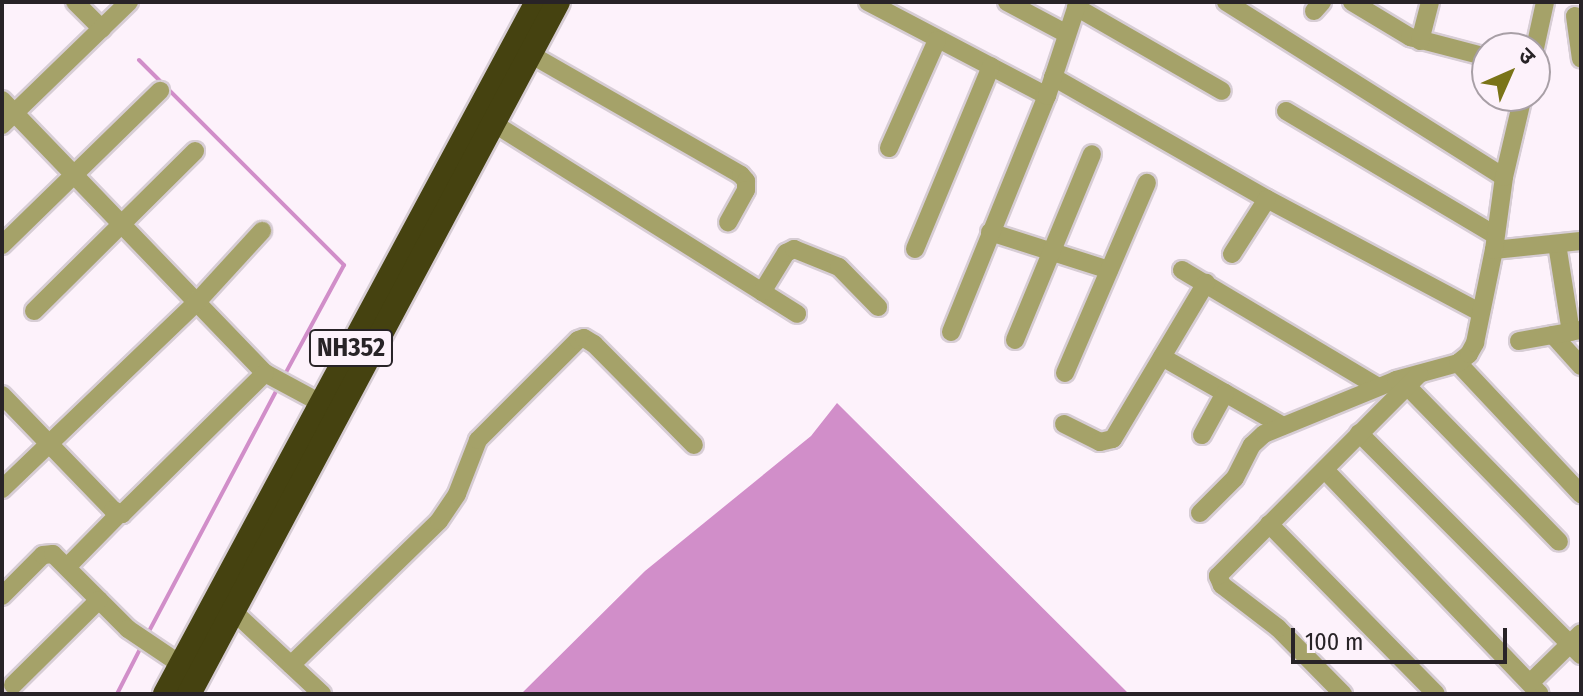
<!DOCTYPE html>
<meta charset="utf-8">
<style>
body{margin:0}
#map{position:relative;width:1583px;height:696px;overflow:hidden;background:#fdf2fb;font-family:"Fira Sans Condensed","Noto Sans Devanagari",sans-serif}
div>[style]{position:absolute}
.water>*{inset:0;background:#d18ec9}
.stream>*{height:4px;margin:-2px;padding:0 2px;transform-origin:2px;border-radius:2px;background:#d18ec9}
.roads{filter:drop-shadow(2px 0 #d7cdd5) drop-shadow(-2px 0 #d7cdd5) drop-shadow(0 2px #d7cdd5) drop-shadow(0 -2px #d7cdd5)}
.minor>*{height:18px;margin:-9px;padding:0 9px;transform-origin:9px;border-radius:9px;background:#a5a269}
.highway>*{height:24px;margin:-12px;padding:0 12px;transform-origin:12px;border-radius:12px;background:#454210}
span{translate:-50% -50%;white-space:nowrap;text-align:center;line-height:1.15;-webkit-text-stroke:8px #fdf2fb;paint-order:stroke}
.shield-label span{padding:2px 6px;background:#fdf2fb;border:2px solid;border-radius:6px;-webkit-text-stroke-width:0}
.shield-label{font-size:26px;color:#282327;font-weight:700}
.frame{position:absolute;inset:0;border:4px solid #282327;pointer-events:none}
.north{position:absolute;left:1471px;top:32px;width:80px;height:80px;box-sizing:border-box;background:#fdf2fb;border:2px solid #a89fa6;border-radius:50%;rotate:45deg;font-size:22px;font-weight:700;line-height:32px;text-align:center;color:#282327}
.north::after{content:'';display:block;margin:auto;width:28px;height:36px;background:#7a7418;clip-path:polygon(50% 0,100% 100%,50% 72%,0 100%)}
.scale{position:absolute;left:1291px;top:628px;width:216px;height:36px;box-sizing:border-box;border:4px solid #282327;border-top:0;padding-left:10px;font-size:24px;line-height:28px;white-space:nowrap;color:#282327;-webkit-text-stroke:6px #fdf2fb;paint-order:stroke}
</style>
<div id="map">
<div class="water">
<i style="clip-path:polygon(837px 403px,1129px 694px,521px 694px,645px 571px,811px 436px)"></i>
</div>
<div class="stream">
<i style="left:139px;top:60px;width:290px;rotate:45deg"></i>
<i style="left:344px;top:265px;width:124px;rotate:118.4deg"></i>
<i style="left:147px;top:635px;width:280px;rotate:-62.1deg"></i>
<i style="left:117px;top:694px;width:51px;rotate:-62.9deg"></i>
</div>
<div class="roads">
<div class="minor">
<i style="left:75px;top:2px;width:38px;rotate:45deg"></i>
<i style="left:868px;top:2px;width:202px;rotate:27.7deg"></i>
<i style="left:1007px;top:2px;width:68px;rotate:28.1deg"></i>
<i style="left:1226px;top:2px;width:328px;rotate:32.2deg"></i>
<i style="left:1352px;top:2px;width:68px;rotate:31.1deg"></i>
<i style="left:1410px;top:37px;width:80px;rotate:14.6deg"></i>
<i style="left:1076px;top:7px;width:168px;rotate:29.9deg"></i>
<i style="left:1314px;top:11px;width:12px;rotate:-48deg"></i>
<i style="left:1575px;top:16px;width:43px;rotate:82.1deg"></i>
<i style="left:1420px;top:41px;width:40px;rotate:-75.6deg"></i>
<i style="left:1535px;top:48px;width:47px;rotate:-77.7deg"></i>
<i style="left:530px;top:54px;width:243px;rotate:29.8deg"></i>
<i style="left:741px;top:175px;width:8px;rotate:50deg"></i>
<i style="left:746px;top:181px;width:9px;rotate:90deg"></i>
<i style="left:746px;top:190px;width:37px;rotate:119deg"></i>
<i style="left:1053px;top:77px;width:246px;rotate:29.7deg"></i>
<i style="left:1267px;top:199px;width:242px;rotate:28deg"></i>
<i style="left:2px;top:100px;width:379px;rotate:46.1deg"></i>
<i style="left:265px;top:373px;width:74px;rotate:28.3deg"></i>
<i style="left:1286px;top:111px;width:243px;rotate:30.7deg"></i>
<i style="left:493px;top:123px;width:359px;rotate:32.1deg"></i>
<i style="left:2px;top:125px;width:177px;rotate:-44.1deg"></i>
<i style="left:889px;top:148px;width:118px;rotate:-66deg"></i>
<i style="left:990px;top:232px;width:125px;rotate:17.7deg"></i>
<i style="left:1557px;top:244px;width:89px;rotate:81deg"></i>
<i style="left:2px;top:245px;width:221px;rotate:-44.3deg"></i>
<i style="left:915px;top:249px;width:198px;rotate:-67.4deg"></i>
<i style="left:1494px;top:250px;width:87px;rotate:-5.9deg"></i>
<i style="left:1232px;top:254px;width:65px;rotate:-57.5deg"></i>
<i style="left:1182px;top:270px;width:228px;rotate:30.8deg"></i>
<i style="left:762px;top:292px;width:46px;rotate:-58.4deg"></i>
<i style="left:786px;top:253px;width:9px;rotate:-27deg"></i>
<i style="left:794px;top:249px;width:48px;rotate:21.8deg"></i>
<i style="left:839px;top:267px;width:56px;rotate:45.7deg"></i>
<i style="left:34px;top:311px;width:227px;rotate:-44.8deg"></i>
<i style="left:951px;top:332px;width:255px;rotate:-67.9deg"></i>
<i style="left:1047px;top:96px;width:99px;rotate:-71.7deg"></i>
<i style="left:1553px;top:335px;width:42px;rotate:47.9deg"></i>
<i style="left:1015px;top:340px;width:201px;rotate:-67.5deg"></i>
<i style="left:1519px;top:341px;width:63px;rotate:-10.1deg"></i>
<i style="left:1162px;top:357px;width:139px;rotate:29.7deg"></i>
<i style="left:1458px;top:363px;width:180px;rotate:46.8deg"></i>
<i style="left:1065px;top:373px;width:207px;rotate:-66.7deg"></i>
<i style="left:1408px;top:387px;width:216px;rotate:45.7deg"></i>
<i style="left:2px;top:395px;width:160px;rotate:46deg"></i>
<i style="left:113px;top:510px;width:10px;rotate:24deg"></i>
<i style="left:122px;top:514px;width:201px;rotate:-44.6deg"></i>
<i style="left:1064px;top:424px;width:40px;rotate:26.6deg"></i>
<i style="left:1100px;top:442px;width:13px;rotate:-13deg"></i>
<i style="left:1113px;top:439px;width:182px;rotate:-59.2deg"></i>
<i style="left:1359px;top:433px;width:314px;rotate:45deg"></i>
<i style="left:1202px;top:435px;width:48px;rotate:-61.3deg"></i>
<i style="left:1325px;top:470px;width:310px;rotate:46.2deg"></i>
<i style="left:2px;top:489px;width:269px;rotate:-43.8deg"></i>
<i style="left:196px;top:303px;width:98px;rotate:-47.5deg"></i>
<i style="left:1200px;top:513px;width:49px;rotate:-45deg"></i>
<i style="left:1235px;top:478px;width:37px;rotate:-63deg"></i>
<i style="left:1252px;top:445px;width:16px;rotate:-43deg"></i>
<i style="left:1264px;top:434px;width:143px;rotate:-22.2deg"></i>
<i style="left:1396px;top:380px;width:64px;rotate:-15.3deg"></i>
<i style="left:1458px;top:363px;width:14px;rotate:-39deg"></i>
<i style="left:1469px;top:354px;width:13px;rotate:-61deg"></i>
<i style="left:1475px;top:343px;width:95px;rotate:-78.5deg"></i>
<i style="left:1494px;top:250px;width:74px;rotate:-82.2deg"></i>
<i style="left:1504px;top:177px;width:83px;rotate:-76.8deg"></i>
<i style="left:1269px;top:524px;width:238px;rotate:45.5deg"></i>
<i style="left:67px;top:567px;width:74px;rotate:-45.5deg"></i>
<i style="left:2px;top:596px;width:58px;rotate:-45deg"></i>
<i style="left:43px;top:555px;width:10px;rotate:-6deg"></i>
<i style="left:53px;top:554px;width:106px;rotate:45deg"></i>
<i style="left:128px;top:629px;width:73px;rotate:33.9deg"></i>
<i style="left:233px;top:611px;width:122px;rotate:43deg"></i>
<i style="left:291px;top:665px;width:206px;rotate:-44.2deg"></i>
<i style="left:439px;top:521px;width:32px;rotate:-56deg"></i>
<i style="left:457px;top:494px;width:58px;rotate:-68.7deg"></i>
<i style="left:478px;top:440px;width:141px;rotate:-45deg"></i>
<i style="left:578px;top:340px;width:6px;rotate:-18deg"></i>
<i style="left:584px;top:338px;width:12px;rotate:31deg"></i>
<i style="left:594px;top:344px;width:142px;rotate:45.3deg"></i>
<i style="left:1530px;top:683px;width:71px;rotate:-44.4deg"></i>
<i style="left:13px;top:685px;width:121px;rotate:-44.7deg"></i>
<i style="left:1343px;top:694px;width:93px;rotate:-134.6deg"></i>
<i style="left:1278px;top:628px;width:71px;rotate:-142.5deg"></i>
<i style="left:1222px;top:585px;width:10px;rotate:-114deg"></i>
<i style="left:1218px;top:576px;width:285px;rotate:-45.1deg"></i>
</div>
<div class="highway">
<i style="left:165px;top:694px;width:786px;rotate:-61.74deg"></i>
<i style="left:189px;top:694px;width:784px;rotate:-61.93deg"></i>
</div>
</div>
<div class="shield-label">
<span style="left:351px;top:348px">NH352</span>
</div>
<div class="frame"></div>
<div class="north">उ</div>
<div class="scale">100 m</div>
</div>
